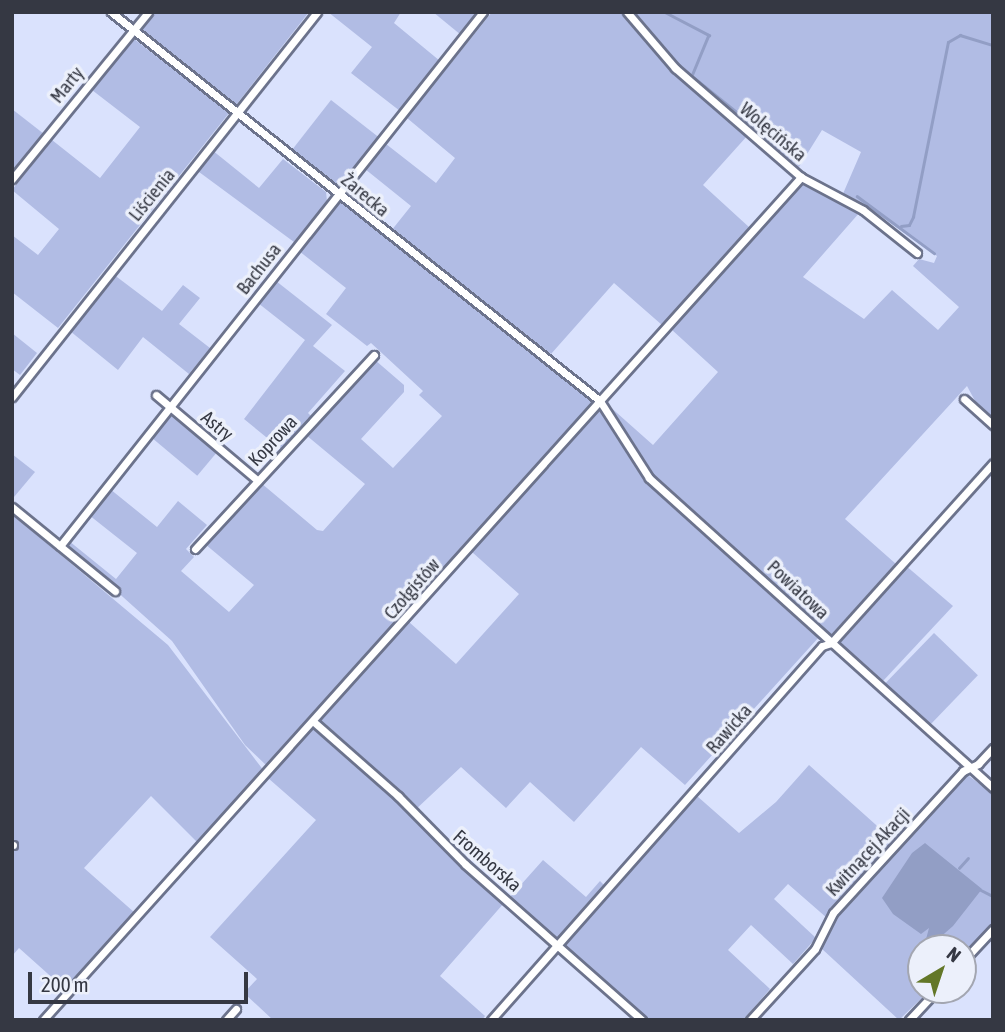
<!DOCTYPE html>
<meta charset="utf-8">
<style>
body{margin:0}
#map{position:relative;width:1005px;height:1032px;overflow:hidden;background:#dae2fd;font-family:"Asap Condensed",sans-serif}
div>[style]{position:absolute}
.green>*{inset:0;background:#b1bce4;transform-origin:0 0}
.water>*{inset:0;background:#929ec5}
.stream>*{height:2.5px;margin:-1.25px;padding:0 1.25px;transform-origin:1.25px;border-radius:1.25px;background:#929ec5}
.roads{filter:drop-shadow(2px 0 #6c738c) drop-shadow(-2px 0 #6c738c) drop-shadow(0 2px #6c738c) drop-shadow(0 -2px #6c738c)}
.street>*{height:7px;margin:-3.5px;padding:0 3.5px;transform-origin:3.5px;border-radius:3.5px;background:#fff}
span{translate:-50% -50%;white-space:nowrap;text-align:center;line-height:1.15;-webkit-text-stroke:7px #ecf0fb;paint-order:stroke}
.street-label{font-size:19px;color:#353843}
.frame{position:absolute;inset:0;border:14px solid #353843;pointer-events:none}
.north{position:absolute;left:907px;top:934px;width:70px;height:70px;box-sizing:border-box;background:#ecf0fb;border:2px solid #a3a6b1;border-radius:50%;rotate:39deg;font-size:19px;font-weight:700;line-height:28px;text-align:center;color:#353843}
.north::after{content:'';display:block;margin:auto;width:24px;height:32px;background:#637728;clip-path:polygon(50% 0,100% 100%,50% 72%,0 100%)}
.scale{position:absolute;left:28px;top:972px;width:220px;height:32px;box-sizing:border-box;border:4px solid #353843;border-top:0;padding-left:9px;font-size:21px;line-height:24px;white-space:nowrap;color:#353843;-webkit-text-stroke:5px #ecf0fb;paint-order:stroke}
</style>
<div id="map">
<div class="green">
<i style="clip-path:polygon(154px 12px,309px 12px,236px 105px,139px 30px)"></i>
<i style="clip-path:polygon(328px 12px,401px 12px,394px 23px,440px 61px,400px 111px,351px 73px,372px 47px)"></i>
<i style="clip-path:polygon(433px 12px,480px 12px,461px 35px)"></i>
<i style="clip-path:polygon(492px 12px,623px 12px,689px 87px,748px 135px,703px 185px,750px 228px,662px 325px,614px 283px,551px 354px,391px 231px,411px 206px,365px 169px,386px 144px,436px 183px,455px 158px,407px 118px)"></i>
<i style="clip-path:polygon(630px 12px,993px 12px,993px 422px,980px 410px,967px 386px,845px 519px,896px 564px,829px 637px,650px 476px,608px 405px,653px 445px,718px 372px,671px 329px,803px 182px,860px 212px,803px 277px,864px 319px,892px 290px,938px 330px,959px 307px,913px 266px,919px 259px,934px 263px,937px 256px,869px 208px,842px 196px,861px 152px,822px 130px,799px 167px,689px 78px)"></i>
<i style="clip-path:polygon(133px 38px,229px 113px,58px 328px,12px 292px,12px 235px,38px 255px,59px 229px,12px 190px,52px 140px,100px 178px,140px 127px,92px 90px)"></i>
<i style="left:331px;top:100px;width:61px;height:65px;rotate:38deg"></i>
<i style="clip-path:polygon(12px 109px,44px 134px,12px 173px)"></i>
<i style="clip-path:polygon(212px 150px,259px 188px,283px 159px,326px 192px,327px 201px,294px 242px,195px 169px)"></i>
<i style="clip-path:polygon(339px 201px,594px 401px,267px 766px,245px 745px,172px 641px,65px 545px,69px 541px,116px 579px,137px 553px,89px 515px,110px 489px,157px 527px,178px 501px,207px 525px,186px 549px,194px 557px,181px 571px,229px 612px,254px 585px,205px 544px,261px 483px,317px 530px,323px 531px,365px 484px,306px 435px,375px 360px,404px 385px,404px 392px,361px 439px,393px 468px,442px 416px,419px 395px,423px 391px,371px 343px,367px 346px,326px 314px,346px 288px,299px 251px)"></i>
<i style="clip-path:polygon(113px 274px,162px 311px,183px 285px,200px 298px,179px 324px,210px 348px,189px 374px,143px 337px,118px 370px,70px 331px)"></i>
<i style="clip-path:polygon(276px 281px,332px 325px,313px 346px,345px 371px,308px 413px,313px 418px,282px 450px,244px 419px,305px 340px,258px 303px)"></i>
<i style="clip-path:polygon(12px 333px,37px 353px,20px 375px,12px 369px)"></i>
<i style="clip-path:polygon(601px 409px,656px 489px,819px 637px,685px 785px,641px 747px,574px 822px,530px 782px,506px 808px,461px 767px,414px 811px,319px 723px,409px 622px,456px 664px,519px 594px,472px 552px)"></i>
<i style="left:169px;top:413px;width:62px;height:30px;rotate:40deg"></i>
<i style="clip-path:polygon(12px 454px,35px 472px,14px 497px,12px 496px)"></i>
<i style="clip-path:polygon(12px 514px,168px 645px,264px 771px,198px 843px,151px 796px,84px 868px,135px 913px,66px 990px,19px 948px,12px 956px,12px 849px,18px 843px,12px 838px)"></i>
<i style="clip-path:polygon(905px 565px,953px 606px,883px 681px,841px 644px,840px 636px)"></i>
<i style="left:934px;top:633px;width:61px;height:70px;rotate:44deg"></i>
<i style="clip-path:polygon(316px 725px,504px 903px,440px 976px,485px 1016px,482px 1020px,273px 1020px,244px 993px,257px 979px,210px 937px,316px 820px,268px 778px)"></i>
<i style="clip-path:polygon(809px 765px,894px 841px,827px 918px,788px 884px,774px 899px,816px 938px,793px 964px,751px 925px,728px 950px,770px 989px,743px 1020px,647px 1020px,565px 946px,697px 796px,739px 833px,776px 802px)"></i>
<i style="clip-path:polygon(965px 773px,993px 794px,993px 922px,963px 955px,963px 948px,921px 948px,921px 990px,930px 990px,899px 1020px,821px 948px,849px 899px)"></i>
<i style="clip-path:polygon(543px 860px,586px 897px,600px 881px,605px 886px,557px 938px,510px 897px)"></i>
</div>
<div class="water">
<i style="clip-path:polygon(925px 843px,982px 889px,953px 926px,929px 947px,925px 943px,929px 928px,921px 934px,893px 914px,882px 898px,912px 853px)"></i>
</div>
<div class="stream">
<i style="left:665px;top:12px;width:50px;rotate:27.6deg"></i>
<i style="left:709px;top:35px;width:44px;rotate:112.5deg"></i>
<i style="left:692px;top:76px;width:113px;rotate:38.9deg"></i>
<i style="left:857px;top:196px;width:96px;rotate:36.5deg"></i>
<i style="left:901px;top:226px;width:8px;rotate:-7deg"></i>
<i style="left:909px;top:225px;width:9px;rotate:-63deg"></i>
<i style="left:913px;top:217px;width:178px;rotate:-78.7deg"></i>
<i style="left:948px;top:42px;width:14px;rotate:-30deg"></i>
<i style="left:960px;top:35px;width:34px;rotate:17deg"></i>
<i style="left:959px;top:868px;width:13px;rotate:-48deg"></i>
<i style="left:981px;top:890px;width:13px;rotate:27deg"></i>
</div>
<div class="roads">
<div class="street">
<i style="left:111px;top:12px;width:625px;rotate:38.5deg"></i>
<i style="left:600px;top:401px;width:91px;rotate:57.5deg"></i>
<i style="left:649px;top:478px;width:463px;rotate:42deg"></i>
<i style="left:627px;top:12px;width:74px;rotate:49.4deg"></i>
<i style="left:675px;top:68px;width:167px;rotate:40.9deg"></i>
<i style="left:801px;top:177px;width:70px;rotate:28deg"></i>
<i style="left:863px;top:210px;width:69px;rotate:38.5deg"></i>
<i style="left:12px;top:179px;width:215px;rotate:-50.8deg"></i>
<i style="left:156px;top:395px;width:133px;rotate:40.1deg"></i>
<i style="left:12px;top:397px;width:491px;rotate:-51.6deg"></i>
<i style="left:964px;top:399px;width:39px;rotate:42deg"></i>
<i style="left:12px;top:507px;width:133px;rotate:39.2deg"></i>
<i style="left:60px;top:546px;width:681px;rotate:-51.62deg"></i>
<i style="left:195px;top:549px;width:264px;rotate:-47.3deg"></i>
<i style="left:315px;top:723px;width:111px;rotate:41.3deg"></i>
<i style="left:398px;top:796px;width:95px;rotate:45.4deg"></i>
<i style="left:465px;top:864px;width:236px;rotate:41.4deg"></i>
<i style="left:12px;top:845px;width:1px"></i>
<i style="left:963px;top:961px;width:44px;rotate:-46.8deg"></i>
<i style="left:43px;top:1020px;width:1134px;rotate:-48.04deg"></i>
<i style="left:226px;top:1020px;width:15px;rotate:-48deg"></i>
<i style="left:491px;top:1020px;width:499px;rotate:-48.5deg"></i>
<i style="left:822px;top:646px;width:9px;rotate:-18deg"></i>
<i style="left:831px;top:643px;width:242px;rotate:-48deg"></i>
<i style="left:750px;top:1020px;width:96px;rotate:-47.5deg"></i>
<i style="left:815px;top:949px;width:40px;rotate:-63.4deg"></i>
<i style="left:833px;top:913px;width:193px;rotate:-47.5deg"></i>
<i style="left:963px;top:771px;width:17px;rotate:-25deg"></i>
<i style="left:978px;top:764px;width:22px;rotate:-47deg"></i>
<i style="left:909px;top:1020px;width:41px;rotate:-47deg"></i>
</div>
</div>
<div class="street-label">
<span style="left:67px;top:85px;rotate:-51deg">Marty</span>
<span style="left:773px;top:132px;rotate:40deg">Wolęcińska</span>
<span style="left:152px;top:195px;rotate:-51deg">Liścienia</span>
<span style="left:365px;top:195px;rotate:40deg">Żarecka</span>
<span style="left:259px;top:269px;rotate:-52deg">Bachusa</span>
<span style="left:217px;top:426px;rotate:40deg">Astry</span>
<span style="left:273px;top:441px;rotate:-47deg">Koprowa</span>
<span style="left:412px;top:589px;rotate:-49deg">Czołgistów</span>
<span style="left:798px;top:590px;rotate:43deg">Powiatowa</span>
<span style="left:729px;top:729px;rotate:-49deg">Rawicka</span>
<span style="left:868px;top:852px;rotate:-47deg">Kwitnącej Akacji</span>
<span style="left:487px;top:861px;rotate:41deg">Fromborska</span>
</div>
<div class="frame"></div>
<div class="north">N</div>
<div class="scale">200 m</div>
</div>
